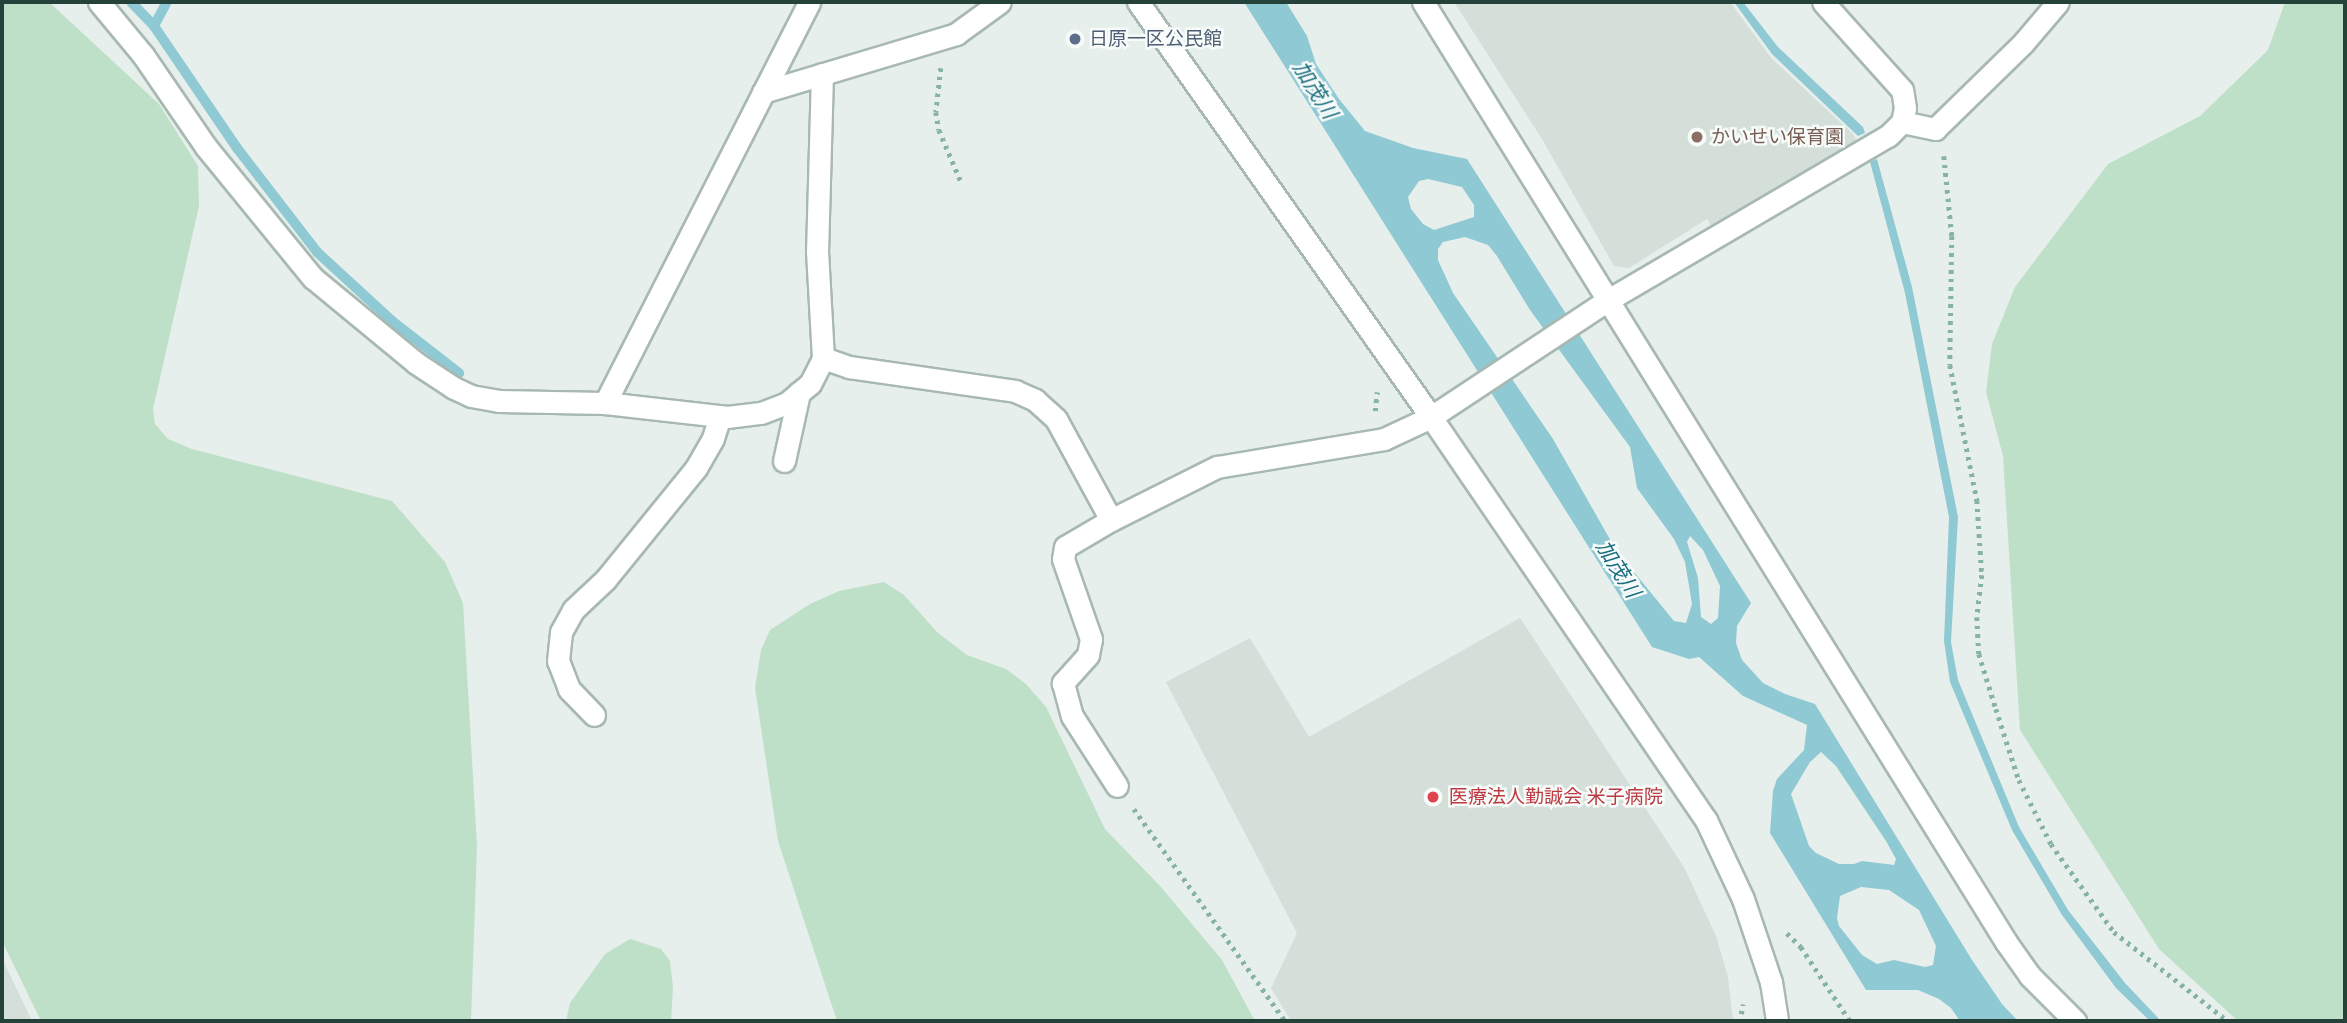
<!DOCTYPE html>
<meta charset="utf-8">
<style>
body{margin:0}
#map{position:relative;width:2347px;height:1023px;overflow:hidden;background:#e6efeb;font-family:Rubik,"Noto Sans JP",sans-serif}
div>[style]{position:absolute}
.built>*{inset:0;background:#d4dfda}
.green>*{inset:0;background:#bfe0c8}
.water>*{inset:0;background:#8ec9d4}
.stream>*{height:10px;margin:-5px;padding:0 5px;transform-origin:5px;border-radius:5px;background:#8ec9d4}
.path>*{height:4.5px;margin-top:-2.25px;transform-origin:0;background:repeating-linear-gradient(90deg,#86b3a5 0 3.5px,transparent 0 8.5px)}
.roads{filter:drop-shadow(2px 0 #a8b8b2) drop-shadow(-2px 0 #a8b8b2) drop-shadow(0 2px #a8b8b2) drop-shadow(0 -2px #a8b8b2)}
.lane>*{height:21px;margin:-10.5px;padding:0 10.5px;transform-origin:10.5px;border-radius:10.5px;background:#fff}
.street>*{height:21px;margin:-10.5px;padding:0 10.5px;transform-origin:10.5px;border-radius:10.5px;background:#fff}
.secondary>*{height:21px;margin:-10.5px;padding:0 10.5px;transform-origin:10.5px;border-radius:10.5px;background:#fff}
.dots>*{width:19px;height:19px;translate:-50% -50%;box-sizing:border-box;border:4px solid #f7fbf9;border-radius:50%}
span{translate:-50% -50%;white-space:nowrap;text-align:center;line-height:1.15;-webkit-text-stroke:5px #f7fbf9;paint-order:stroke}
.service-label{font-size:19px;color:#4e5e75}
.left{translate:0 -50%;text-align:left}
.education-label{font-size:19px;color:#785e54}
.health-label{font-size:19px;color:#be3a42}
.water-label{font-size:21px;color:#1c6f80;font-style:italic}
.frame{position:absolute;inset:0;border:4px solid #24423a;pointer-events:none}
</style>
<div id="map">
<div class="built">
<i style="clip-path:polygon(1454px 2px,1730px 2px,1772px 59px,1853px 134px,1858px 144px,1713px 229px,1707px 219px,1629px 268px,1614px 266px,1542px 139px)"></i>
<i style="clip-path:polygon(1520px 618px,1684px 867px,1716px 936px,1728px 977px,1733px 1021px,1291px 1021px,1271px 988px,1297px 933px,1166px 682px,1250px 638px,1309px 737px)"></i>
<i style="clip-path:polygon(2px 958px,32px 1021px,2px 1021px)"></i>
</div>
<div class="green">
<i style="clip-path:polygon(2px 2px,49px 2px,159px 104px,198px 166px,199px 206px,153px 409px,155px 424px,168px 439px,192px 449px,392px 501px,445px 562px,463px 603px,477px 846px,471px 1021px,41px 1021px,2px 941px)"></i>
<i style="clip-path:polygon(2285px 2px,2345px 2px,2345px 1021px,2238px 1021px,2159px 949px,2020px 730px,2003px 456px,1986px 392px,1992px 344px,2015px 287px,2108px 164px,2200px 116px,2268px 50px)"></i>
<i style="clip-path:polygon(884px 582px,904px 595px,937px 632px,967px 655px,1006px 669px,1026px 684px,1046px 707px,1105px 829px,1161px 887px,1222px 960px,1255px 1021px,837px 1021px,778px 841px,755px 688px,761px 650px,770px 630px,810px 604px,839px 591px)"></i>
<i style="clip-path:polygon(630px 939px,661px 949px,670px 961px,673px 988px,671px 1021px,566px 1021px,570px 1003px,605px 954px)"></i>
</div>
<div class="water">
<i style="clip-path:polygon(evenodd,1244px 2px,1286px 2px,1307px 36px,1316px 64px,1339px 99px,1365px 131px,1413px 148px,1467px 159px,1751px 603px,1737px 626px,1736px 643px,1742px 660px,1763px 683px,1785px 694px,1815px 704px,1972px 960px,2002px 1004px,2018px 1021px,1960px 1021px,1951px 1008px,1939px 999px,1918px 990px,1866px 990px,1770px 833px,1773px 791px,1777px 779px,1804px 750px,1807px 725px,1743px 696px,1699px 657px,1689px 659px,1652px 647px,1244px 2px,1428px 179px,1462px 187px,1474px 205px,1474px 217px,1434px 230px,1423px 224px,1411px 209px,1408px 197px,1419px 181px,1428px 179px,1244px 2px,1465px 237px,1488px 245px,1497px 256px,1530px 310px,1630px 447px,1637px 488px,1674px 539px,1685px 562px,1692px 604px,1686px 623px,1674px 621px,1616px 550px,1553px 439px,1453px 293px,1438px 260px,1438px 249px,1443px 242px,1465px 237px,1244px 2px,1690px 536px,1703px 550px,1720px 586px,1718px 618px,1711px 624px,1701px 617px,1698px 578px,1687px 542px,1690px 536px,1244px 2px,1821px 752px,1836px 766px,1886px 841px,1896px 859px,1894px 865px,1862px 861px,1854px 864px,1839px 864px,1816px 853px,1809px 846px,1791px 794px,1810px 762px,1821px 752px,1244px 2px,1861px 887px,1889px 890px,1919px 910px,1936px 946px,1933px 965px,1925px 967px,1894px 960px,1877px 964px,1862px 955px,1839px 926px,1837px 918px,1840px 896px,1861px 887px)"></i>
<i style="clip-path:polygon(1734px 2px,1743px 2px,1778px 47px,1863px 127px,1865px 133px,1858px 136px,1772px 54px)"></i>
<i style="clip-path:polygon(1877px 159px,1912px 287px,1958px 517px,1951px 642px,1958px 680px,2019px 827px,2068px 910px,2125px 983px,2161px 1021px,2150px 1021px,2116px 988px,2062px 915px,2012px 830px,1950px 682px,1944px 641px,1949px 517px,1905px 293px,1870px 162px)"></i>
</div>
<div class="stream">
<i style="left:131px;top:2px;width:33px;rotate:46deg"></i>
<i style="left:154px;top:26px;width:148px;rotate:55.8deg"></i>
<i style="left:237px;top:148px;width:131px;rotate:52.4deg"></i>
<i style="left:317px;top:252px;width:102px;rotate:42.6deg"></i>
<i style="left:392px;top:321px;width:85px;rotate:37.8deg"></i>
<i style="left:154px;top:26px;width:27px;rotate:-62deg"></i>
</div>
<div class="path">
<i style="left:941px;top:68px;width:44px;rotate:96.5deg"></i>
<i style="left:936px;top:112px;width:18px;rotate:81deg"></i>
<i style="left:939px;top:130px;width:59px;rotate:66.9deg"></i>
<i style="left:1944px;top:156px;width:80px;rotate:84.3deg"></i>
<i style="left:1952px;top:236px;width:129px;rotate:90.9deg"></i>
<i style="left:1950px;top:365px;width:138px;rotate:78.7deg"></i>
<i style="left:1977px;top:500px;width:75px;rotate:86.2deg"></i>
<i style="left:1982px;top:575px;width:42px;rotate:96.8deg"></i>
<i style="left:1977px;top:617px;width:37px;rotate:87deg"></i>
<i style="left:1979px;top:654px;width:58px;rotate:72.8deg"></i>
<i style="left:1996px;top:709px;width:75px;rotate:72.1deg"></i>
<i style="left:2019px;top:780px;width:72px;rotate:63.4deg"></i>
<i style="left:2051px;top:844px;width:108px;rotate:54.4deg"></i>
<i style="left:2114px;top:932px;width:145px;rotate:38deg"></i>
<i style="left:1375px;top:411px;width:19px;rotate:-84deg"></i>
<i style="left:1134px;top:809px;width:260px;rotate:54.5deg"></i>
<i style="left:1787px;top:933px;width:20px;rotate:45deg"></i>
<i style="left:1801px;top:947px;width:89px;rotate:56.5deg"></i>
<i style="left:1741px;top:1014px;width:10px;rotate:-79deg"></i>
</div>
<div class="roads">
<div class="lane">
<i style="left:1902px;top:122px;width:34px;rotate:12deg"></i>
<i style="left:1935px;top:129px;width:124px;rotate:-44.3deg"></i>
<i style="left:2024px;top:42px;width:52px;rotate:-49.6deg"></i>
<i style="left:784px;top:461px;width:70px;rotate:-77.6deg"></i>
<i style="left:1111px;top:520px;width:53px;rotate:149.6deg"></i>
<i style="left:1065px;top:547px;width:12px;rotate:99deg"></i>
<i style="left:1063px;top:559px;width:85px;rotate:70.7deg"></i>
<i style="left:1091px;top:639px;width:16px;rotate:101deg"></i>
<i style="left:1088px;top:655px;width:38px;rotate:132deg"></i>
<i style="left:1063px;top:683px;width:34px;rotate:75deg"></i>
<i style="left:1072px;top:716px;width:83px;rotate:57.3deg"></i>
<i style="left:594px;top:715px;width:36px;rotate:-134deg"></i>
<i style="left:569px;top:689px;width:30px;rotate:-111deg"></i>
<i style="left:558px;top:661px;width:29px;rotate:-84deg"></i>
<i style="left:561px;top:632px;width:25px;rotate:-61deg"></i>
<i style="left:573px;top:610px;width:44px;rotate:-43.2deg"></i>
<i style="left:605px;top:580px;width:144px;rotate:-50.9deg"></i>
<i style="left:696px;top:468px;width:34px;rotate:-60deg"></i>
<i style="left:713px;top:438px;width:23px;rotate:-72deg"></i>
</div>
<div class="street">
<i style="left:99px;top:2px;width:69px;rotate:50.3deg"></i>
<i style="left:143px;top:55px;width:112px;rotate:55.6deg"></i>
<i style="left:206px;top:147px;width:169px;rotate:50.8deg"></i>
<i style="left:313px;top:278px;width:134px;rotate:39.5deg"></i>
<i style="left:416px;top:363px;width:45px;rotate:33.3deg"></i>
<i style="left:454px;top:388px;width:19px;rotate:25deg"></i>
<i style="left:471px;top:396px;width:28px;rotate:10deg"></i>
<i style="left:499px;top:401px;width:106px;rotate:1.1deg"></i>
<i style="left:605px;top:403px;width:123px;rotate:6.5deg"></i>
<i style="left:727px;top:417px;width:34px;rotate:-7deg"></i>
<i style="left:761px;top:413px;width:28px;rotate:-21deg"></i>
<i style="left:787px;top:403px;width:30px;rotate:-40deg"></i>
<i style="left:810px;top:384px;width:29px;rotate:-63deg"></i>
<i style="left:823px;top:358px;width:28px;rotate:19deg"></i>
<i style="left:849px;top:367px;width:168px;rotate:8.2deg"></i>
<i style="left:1015px;top:391px;width:22px;rotate:24deg"></i>
<i style="left:1035px;top:400px;width:28px;rotate:42deg"></i>
<i style="left:1056px;top:419px;width:115px;rotate:61.4deg"></i>
<i style="left:1111px;top:520px;width:119px;rotate:-26.6deg"></i>
<i style="left:1217px;top:467px;width:169px;rotate:-9.5deg"></i>
<i style="left:1384px;top:439px;width:52px;rotate:-25.1deg"></i>
<i style="left:1431px;top:417px;width:212px;rotate:-33.5deg"></i>
<i style="left:1608px;top:300px;width:324px;rotate:-30.4deg"></i>
<i style="left:1888px;top:136px;width:20px;rotate:-45deg"></i>
<i style="left:1902px;top:122px;width:14px;rotate:-78deg"></i>
<i style="left:1905px;top:108px;width:18px;rotate:-99deg"></i>
<i style="left:1902px;top:90px;width:118px;rotate:-131.9deg"></i>
<i style="left:1423px;top:2px;width:1106px;rotate:58.19deg"></i>
<i style="left:2006px;top:942px;width:42px;rotate:54.8deg"></i>
<i style="left:2030px;top:976px;width:64px;rotate:45deg"></i>
<i style="left:822px;top:74px;width:177px;rotate:91.6deg"></i>
<i style="left:817px;top:251px;width:107px;rotate:86.8deg"></i>
<i style="left:763px;top:92px;width:202px;rotate:-16.7deg"></i>
<i style="left:956px;top:34px;width:54px;rotate:-36deg"></i>
<i style="left:605px;top:403px;width:450px;rotate:-63deg"></i>
</div>
<div class="secondary">
<i style="left:1138px;top:2px;width:508px;rotate:54.78deg"></i>
<i style="left:1431px;top:417px;width:488px;rotate:55.7deg"></i>
<i style="left:1706px;top:820px;width:87px;rotate:64.9deg"></i>
<i style="left:1743px;top:899px;width:88px;rotate:71.4deg"></i>
<i style="left:1771px;top:982px;width:39px;rotate:81deg"></i>
</div>
</div>
<div class="dots">
<i style="left:1075px;top:39px;background:#5c6f8a"></i>
<i style="left:1697px;top:137px;background:#8d6e63"></i>
<i style="left:1433px;top:797px;background:#e0444e"></i>
</div>
<div class="service-label">
<span class="left" style="left:1089px;top:39px">日原一区公民館</span>
</div>
<div class="education-label">
<span class="left" style="left:1711px;top:137px">かいせい保育園</span>
</div>
<div class="health-label">
<span class="left" style="left:1449px;top:797px">医療法人勤誠会 米子病院</span>
</div>
<div class="water-label">
<span style="left:1315px;top:90px;rotate:58deg">加茂川</span>
<span style="left:1618px;top:569px;rotate:58deg">加茂川</span>
</div>
<div class="frame"></div>
</div>
